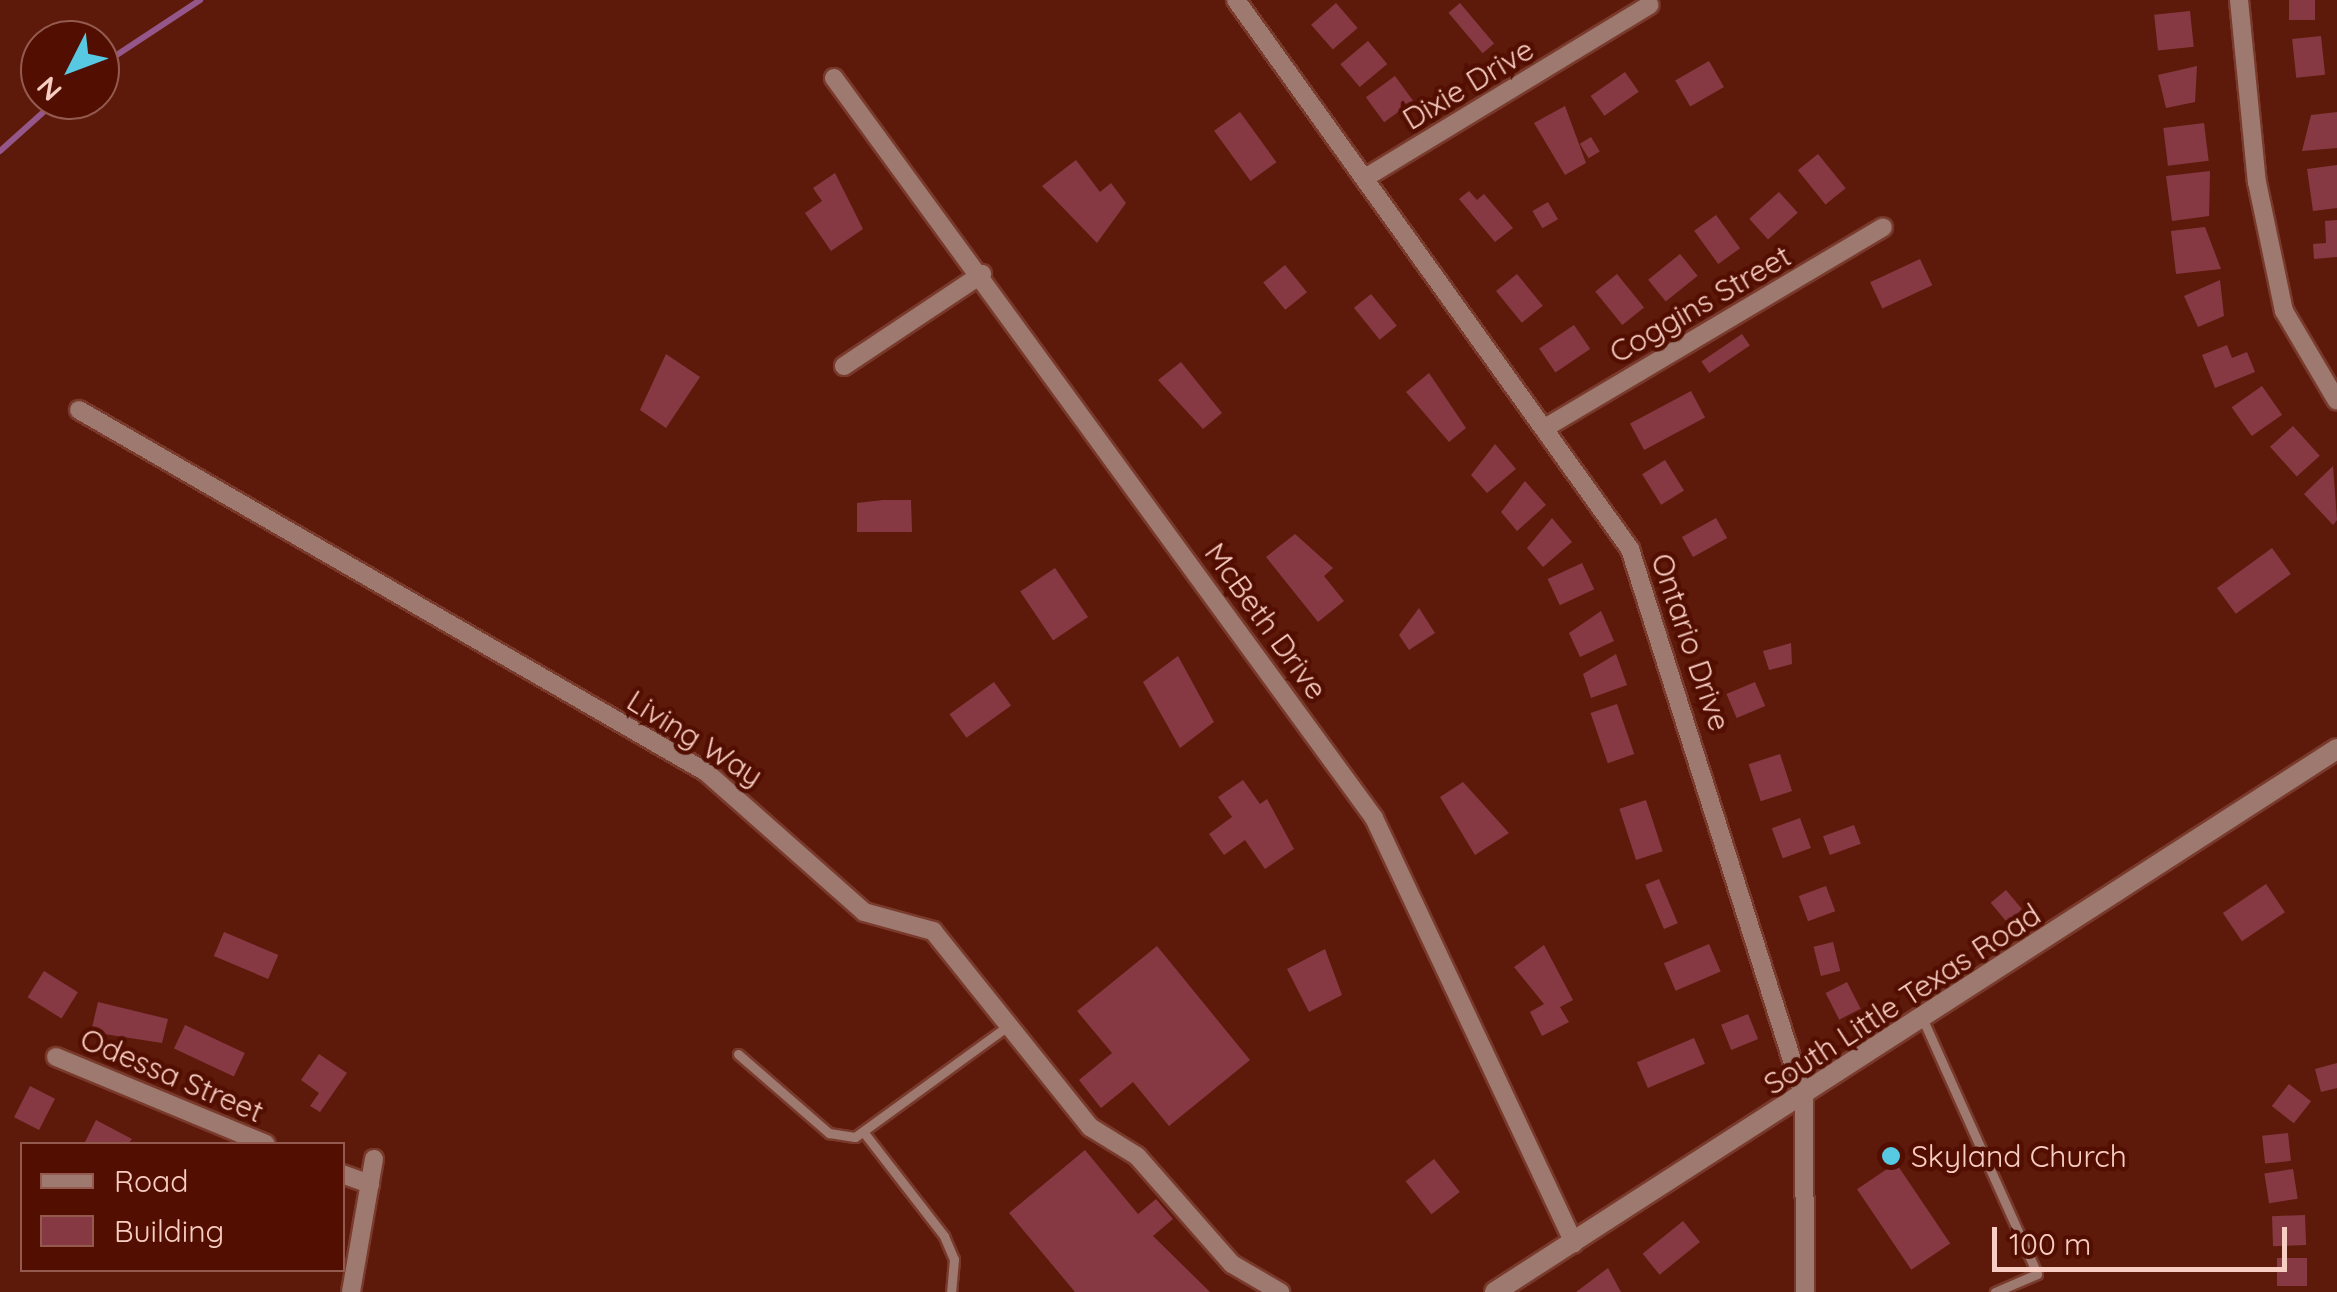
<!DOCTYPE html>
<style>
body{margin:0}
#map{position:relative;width:2337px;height:1292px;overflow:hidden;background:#5d1a0b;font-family:Quicksand,sans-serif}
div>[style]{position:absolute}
.stream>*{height:6px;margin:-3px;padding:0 3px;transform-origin:3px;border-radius:3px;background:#955689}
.building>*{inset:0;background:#873943;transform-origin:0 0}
.roads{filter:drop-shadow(2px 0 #793a2c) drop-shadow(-2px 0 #793a2c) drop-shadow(0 2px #793a2c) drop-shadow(0 -2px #793a2c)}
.service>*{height:9px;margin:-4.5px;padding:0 4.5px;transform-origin:4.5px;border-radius:4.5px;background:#9e7970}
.minor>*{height:18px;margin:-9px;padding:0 9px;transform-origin:9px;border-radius:9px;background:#9e7970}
.tertiary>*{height:20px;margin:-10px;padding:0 10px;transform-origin:10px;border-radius:10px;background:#9e7970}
.dots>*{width:28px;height:28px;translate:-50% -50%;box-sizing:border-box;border:5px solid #510e01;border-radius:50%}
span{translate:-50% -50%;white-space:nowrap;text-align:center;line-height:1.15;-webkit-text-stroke:9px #510e01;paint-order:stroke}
.street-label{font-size:30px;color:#f8cdc3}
.poi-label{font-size:30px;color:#f8cdc3}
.left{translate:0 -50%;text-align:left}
.legend{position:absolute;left:20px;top:1142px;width:325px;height:130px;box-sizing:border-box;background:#510e01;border:2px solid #945a4f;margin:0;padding:12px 18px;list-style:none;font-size:30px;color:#f8cdc3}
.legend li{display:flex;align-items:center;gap:20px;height:50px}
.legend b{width:50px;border:2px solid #945a4f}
.north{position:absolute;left:20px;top:20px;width:100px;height:100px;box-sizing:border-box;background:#510e01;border:2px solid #945a4f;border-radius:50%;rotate:228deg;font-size:28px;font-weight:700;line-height:40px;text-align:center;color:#f8cdc3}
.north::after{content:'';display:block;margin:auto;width:35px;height:45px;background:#57c9e2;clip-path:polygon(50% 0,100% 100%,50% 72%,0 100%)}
.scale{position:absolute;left:1992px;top:1227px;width:295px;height:45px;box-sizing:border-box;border:5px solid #f8cdc3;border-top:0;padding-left:12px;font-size:30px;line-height:35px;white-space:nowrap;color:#f8cdc3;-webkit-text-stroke:8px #510e01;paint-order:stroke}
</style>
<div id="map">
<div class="stream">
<i style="left:100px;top:66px;width:120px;rotate:-33.4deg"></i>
<i style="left:0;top:151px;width:76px;rotate:-41.8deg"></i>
</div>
<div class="building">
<i style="left:2289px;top:0;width:26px;height:20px"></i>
<i style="left:1336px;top:3px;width:33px;height:33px;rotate:49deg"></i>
<i style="left:1460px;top:3px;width:53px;height:15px;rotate:50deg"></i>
<i style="left:2190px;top:11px;width:36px;height:36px;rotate:84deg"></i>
<i style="left:2321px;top:36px;width:39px;height:29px;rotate:84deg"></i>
<i style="left:1368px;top:41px;width:30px;height:36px;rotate:50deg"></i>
<i style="left:1709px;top:61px;width:30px;height:39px;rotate:60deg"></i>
<i style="clip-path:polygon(2197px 66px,2195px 102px,2166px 108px,2158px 75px)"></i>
<i style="left:1625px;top:72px;width:24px;height:42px;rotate:55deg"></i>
<i style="left:1395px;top:76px;width:31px;height:36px;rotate:54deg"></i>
<i style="clip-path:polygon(1565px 106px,1586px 163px,1565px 175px,1534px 123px)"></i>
<i style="left:1240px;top:112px;width:62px;height:32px;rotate:54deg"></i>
<i style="clip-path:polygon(2337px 112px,2337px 148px,2302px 151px,2311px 115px)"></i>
<i style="left:2204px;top:123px;width:38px;height:41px;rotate:83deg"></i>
<i style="left:1591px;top:137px;width:17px;height:13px;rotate:59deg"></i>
<i style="left:1818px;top:154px;width:44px;height:26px;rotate:51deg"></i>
<i style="clip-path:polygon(1076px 160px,1100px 192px,1111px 183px,1126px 203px,1097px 243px,1042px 186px)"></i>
<i style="clip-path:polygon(2337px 165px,2337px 208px,2313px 211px,2307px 169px)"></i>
<i style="clip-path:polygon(2210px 171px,2209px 216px,2172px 221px,2166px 176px)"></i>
<i style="clip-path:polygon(835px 173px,863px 229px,831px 251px,805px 213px,822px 201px,813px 188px)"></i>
<i style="clip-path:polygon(1469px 191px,1477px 200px,1484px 194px,1513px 228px,1495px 242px,1459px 199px)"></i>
<i style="left:1779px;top:192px;width:28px;height:40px;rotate:48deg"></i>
<i style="left:1548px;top:202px;width:20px;height:18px;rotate:60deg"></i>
<i style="left:1716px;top:215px;width:41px;height:27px;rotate:54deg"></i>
<i style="clip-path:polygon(2337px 220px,2337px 257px,2314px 259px,2313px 244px,2326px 243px,2325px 221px)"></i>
<i style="clip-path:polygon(2205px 227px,2221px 269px,2176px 274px,2171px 231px)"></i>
<i style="left:1680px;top:254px;width:28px;height:41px;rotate:51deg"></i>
<i style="left:1920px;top:259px;width:29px;height:55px;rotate:65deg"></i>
<i style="left:1285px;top:265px;width:35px;height:28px;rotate:51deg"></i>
<i style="left:1517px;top:274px;width:41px;height:27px;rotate:51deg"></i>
<i style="left:1617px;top:274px;width:43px;height:28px;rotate:51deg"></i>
<i style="clip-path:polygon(2220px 280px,2224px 316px,2198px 327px,2184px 296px)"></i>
<i style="left:1371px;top:294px;width:41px;height:22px;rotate:51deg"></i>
<i style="left:1574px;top:325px;width:29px;height:42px;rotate:56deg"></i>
<i style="left:1742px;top:334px;width:14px;height:49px;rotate:56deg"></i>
<i style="clip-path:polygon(2227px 345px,2232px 358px,2247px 352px,2255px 372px,2215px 388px,2202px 355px)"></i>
<i style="clip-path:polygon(666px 354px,700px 377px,666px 428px,640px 410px)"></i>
<i style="clip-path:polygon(1181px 362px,1222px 413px,1203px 429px,1158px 380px)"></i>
<i style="clip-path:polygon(1429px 373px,1466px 428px,1449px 442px,1406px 392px)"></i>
<i style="left:2262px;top:386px;width:35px;height:37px;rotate:55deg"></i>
<i style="left:1691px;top:391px;width:30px;height:69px;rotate:62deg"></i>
<i style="left:2293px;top:426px;width:40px;height:31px;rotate:48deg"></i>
<i style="clip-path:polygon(1495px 444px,1516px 469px,1487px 493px,1471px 475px)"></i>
<i style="left:1665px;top:460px;width:36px;height:27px;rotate:58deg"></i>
<i style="clip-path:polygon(2333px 466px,2337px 520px,2333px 525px,2304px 494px)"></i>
<i style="clip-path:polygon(1525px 481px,1546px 505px,1517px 531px,1501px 512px)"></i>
<i style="clip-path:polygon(883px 500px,911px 500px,912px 532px,857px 532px,857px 503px)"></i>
<i style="clip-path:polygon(1552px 518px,1572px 542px,1543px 567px,1527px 548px)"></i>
<i style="left:1716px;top:518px;width:23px;height:39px;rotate:61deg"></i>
<i style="clip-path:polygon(1295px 534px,1333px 568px,1324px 576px,1344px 601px,1318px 622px,1266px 557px)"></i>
<i style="left:2272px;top:548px;width:32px;height:68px;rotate:54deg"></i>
<i style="left:1582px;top:563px;width:29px;height:38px;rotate:65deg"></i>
<i style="left:1055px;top:568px;width:59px;height:42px;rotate:56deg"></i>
<i style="clip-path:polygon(1419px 608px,1435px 633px,1409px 650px,1399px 635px)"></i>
<i style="clip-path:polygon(1601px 611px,1614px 641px,1580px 657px,1569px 633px)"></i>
<i style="clip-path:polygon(1791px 643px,1792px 664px,1769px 670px,1763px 651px)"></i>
<i style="clip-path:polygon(1616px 654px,1627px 685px,1591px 698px,1583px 674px)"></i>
<i style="clip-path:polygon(1178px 656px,1214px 722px,1180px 748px,1143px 682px)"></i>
<i style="left:994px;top:682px;width:29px;height:55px;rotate:54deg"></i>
<i style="left:1755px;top:682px;width:26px;height:31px;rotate:67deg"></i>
<i style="left:1617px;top:704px;width:53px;height:28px;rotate:71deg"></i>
<i style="left:1780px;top:754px;width:39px;height:33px;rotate:72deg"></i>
<i style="clip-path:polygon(1243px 780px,1260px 804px,1267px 799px,1294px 849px,1265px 869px,1245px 840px,1224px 855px,1209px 834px,1232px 817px,1218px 797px)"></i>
<i style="clip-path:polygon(1463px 782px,1509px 833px,1475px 855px,1440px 797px)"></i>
<i style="left:1646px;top:800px;width:54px;height:28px;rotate:72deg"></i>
<i style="left:1800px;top:818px;width:32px;height:30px;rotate:70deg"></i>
<i style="left:1854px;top:825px;width:20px;height:33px;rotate:70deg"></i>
<i style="left:1659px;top:879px;width:48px;height:15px;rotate:67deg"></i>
<i style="left:2266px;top:884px;width:34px;height:52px;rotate:56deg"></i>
<i style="left:1826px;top:886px;width:27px;height:29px;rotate:70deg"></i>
<i style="left:2006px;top:890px;width:25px;height:20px;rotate:50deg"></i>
<i style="left:224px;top:932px;width:59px;height:26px;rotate:23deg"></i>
<i style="left:1833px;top:942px;width:30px;height:20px;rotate:76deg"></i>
<i style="left:1709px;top:944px;width:30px;height:49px;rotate:67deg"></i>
<i style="clip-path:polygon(1544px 945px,1573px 1000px,1560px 1007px,1569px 1022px,1542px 1036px,1530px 1012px,1544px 1004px,1514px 967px)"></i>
<i style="clip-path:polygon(1157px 946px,1250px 1060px,1169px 1126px,1133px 1082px,1101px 1108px,1079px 1080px,1112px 1053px,1077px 1011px)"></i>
<i style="clip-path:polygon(1325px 949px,1342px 995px,1309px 1012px,1287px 969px)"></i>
<i style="left:44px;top:971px;width:40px;height:31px;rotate:32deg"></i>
<i style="left:1847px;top:982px;width:30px;height:24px;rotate:63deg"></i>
<i style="clip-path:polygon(98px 1002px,168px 1019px,162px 1043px,91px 1032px)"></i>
<i style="left:1748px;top:1014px;width:27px;height:29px;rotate:68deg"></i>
<i style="left:185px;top:1025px;width:66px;height:26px;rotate:25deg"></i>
<i style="left:1694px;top:1038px;width:28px;height:62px;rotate:67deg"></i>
<i style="clip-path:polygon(319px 1054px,347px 1073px,320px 1112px,310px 1106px,319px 1093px,301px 1080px)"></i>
<i style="clip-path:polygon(2337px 1063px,2337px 1088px,2321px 1092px,2315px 1069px)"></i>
<i style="left:2289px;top:1084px;width:28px;height:28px;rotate:38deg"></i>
<i style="left:30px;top:1086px;width:28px;height:35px;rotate:27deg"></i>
<i style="clip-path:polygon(96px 1120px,132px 1139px,128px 1144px,84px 1144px)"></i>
<i style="left:2288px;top:1133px;width:28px;height:26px;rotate:84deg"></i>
<i style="clip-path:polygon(1085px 1150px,1138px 1214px,1156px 1199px,1173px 1219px,1153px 1236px,1210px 1292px,1075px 1292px,1009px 1213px)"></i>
<i style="left:1434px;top:1159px;width:42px;height:36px;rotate:52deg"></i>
<i style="left:1896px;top:1163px;width:97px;height:47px;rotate:56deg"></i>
<i style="left:2293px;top:1169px;width:30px;height:29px;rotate:81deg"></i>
<i style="left:2305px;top:1215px;width:30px;height:33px;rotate:88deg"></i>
<i style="left:1683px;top:1221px;width:27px;height:52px;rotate:51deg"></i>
<i style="left:2277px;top:1258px;width:30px;height:28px"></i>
<i style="clip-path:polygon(1608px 1268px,1621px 1292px,1576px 1292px)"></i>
</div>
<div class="roads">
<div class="service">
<i style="left:1924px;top:1022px;width:276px;rotate:65.8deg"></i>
<i style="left:2037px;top:1274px;width:46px;rotate:156.8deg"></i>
<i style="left:738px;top:1054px;width:121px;rotate:41deg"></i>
<i style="left:829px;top:1133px;width:26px;rotate:9deg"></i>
<i style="left:855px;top:1137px;width:189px;rotate:-36deg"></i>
<i style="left:865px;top:1134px;width:129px;rotate:52.2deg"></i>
<i style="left:944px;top:1236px;width:25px;rotate:67deg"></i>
<i style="left:954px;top:1259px;width:33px;rotate:95deg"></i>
</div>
<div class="minor">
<i style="left:1236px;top:0;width:676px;rotate:54.33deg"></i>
<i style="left:1630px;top:549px;width:576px;rotate:72.41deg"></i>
<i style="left:1804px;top:1098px;width:194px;rotate:89.7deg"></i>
<i style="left:2239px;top:0;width:183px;rotate:84.4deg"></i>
<i style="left:2257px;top:182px;width:132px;rotate:78.2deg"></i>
<i style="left:2284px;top:311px;width:104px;rotate:59.5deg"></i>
<i style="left:834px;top:78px;width:916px;rotate:53.88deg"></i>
<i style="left:1374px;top:818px;width:470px;rotate:64.8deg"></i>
<i style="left:1365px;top:178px;width:333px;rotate:-31.3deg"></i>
<i style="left:844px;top:366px;width:166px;rotate:-33.7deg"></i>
<i style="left:79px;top:410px;width:724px;rotate:30deg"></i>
<i style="left:706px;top:772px;width:211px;rotate:41.5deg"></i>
<i style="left:864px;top:912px;width:72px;rotate:15.4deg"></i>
<i style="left:933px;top:931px;width:251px;rotate:51.3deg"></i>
<i style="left:1090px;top:1127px;width:55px;rotate:31.7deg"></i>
<i style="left:1137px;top:1156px;width:144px;rotate:48.7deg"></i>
<i style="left:1232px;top:1264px;width:56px;rotate:30.3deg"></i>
<i style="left:1545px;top:428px;width:393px;rotate:-30.7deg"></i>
<i style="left:56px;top:1057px;width:227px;rotate:22.5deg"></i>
<i style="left:342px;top:1174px;width:30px;rotate:20deg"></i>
<i style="left:351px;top:1292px;width:135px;rotate:-80.2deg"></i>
</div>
<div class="tertiary">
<i style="left:1495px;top:1292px;width:1002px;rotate:-32.82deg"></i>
</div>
</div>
<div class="dots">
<i style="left:1891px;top:1156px;background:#57c9e2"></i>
</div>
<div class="street-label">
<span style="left:1468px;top:84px;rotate:-31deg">Dixie Drive</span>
<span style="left:1700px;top:304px;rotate:-30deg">Coggins Street</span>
<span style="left:1266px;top:621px;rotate:54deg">McBeth Drive</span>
<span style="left:1691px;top:642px;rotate:71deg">Ontario Drive</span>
<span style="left:695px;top:738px;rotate:32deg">Living Way</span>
<span style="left:1902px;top:999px;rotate:-33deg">South Little Texas Road</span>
<span style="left:172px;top:1075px;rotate:23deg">Odessa Street</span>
</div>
<div class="poi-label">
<span class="left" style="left:1911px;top:1156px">Skyland Church</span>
</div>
<ul class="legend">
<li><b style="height:12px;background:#9e7970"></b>Road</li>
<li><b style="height:28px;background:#873943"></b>Building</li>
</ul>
<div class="north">N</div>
<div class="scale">100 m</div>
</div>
